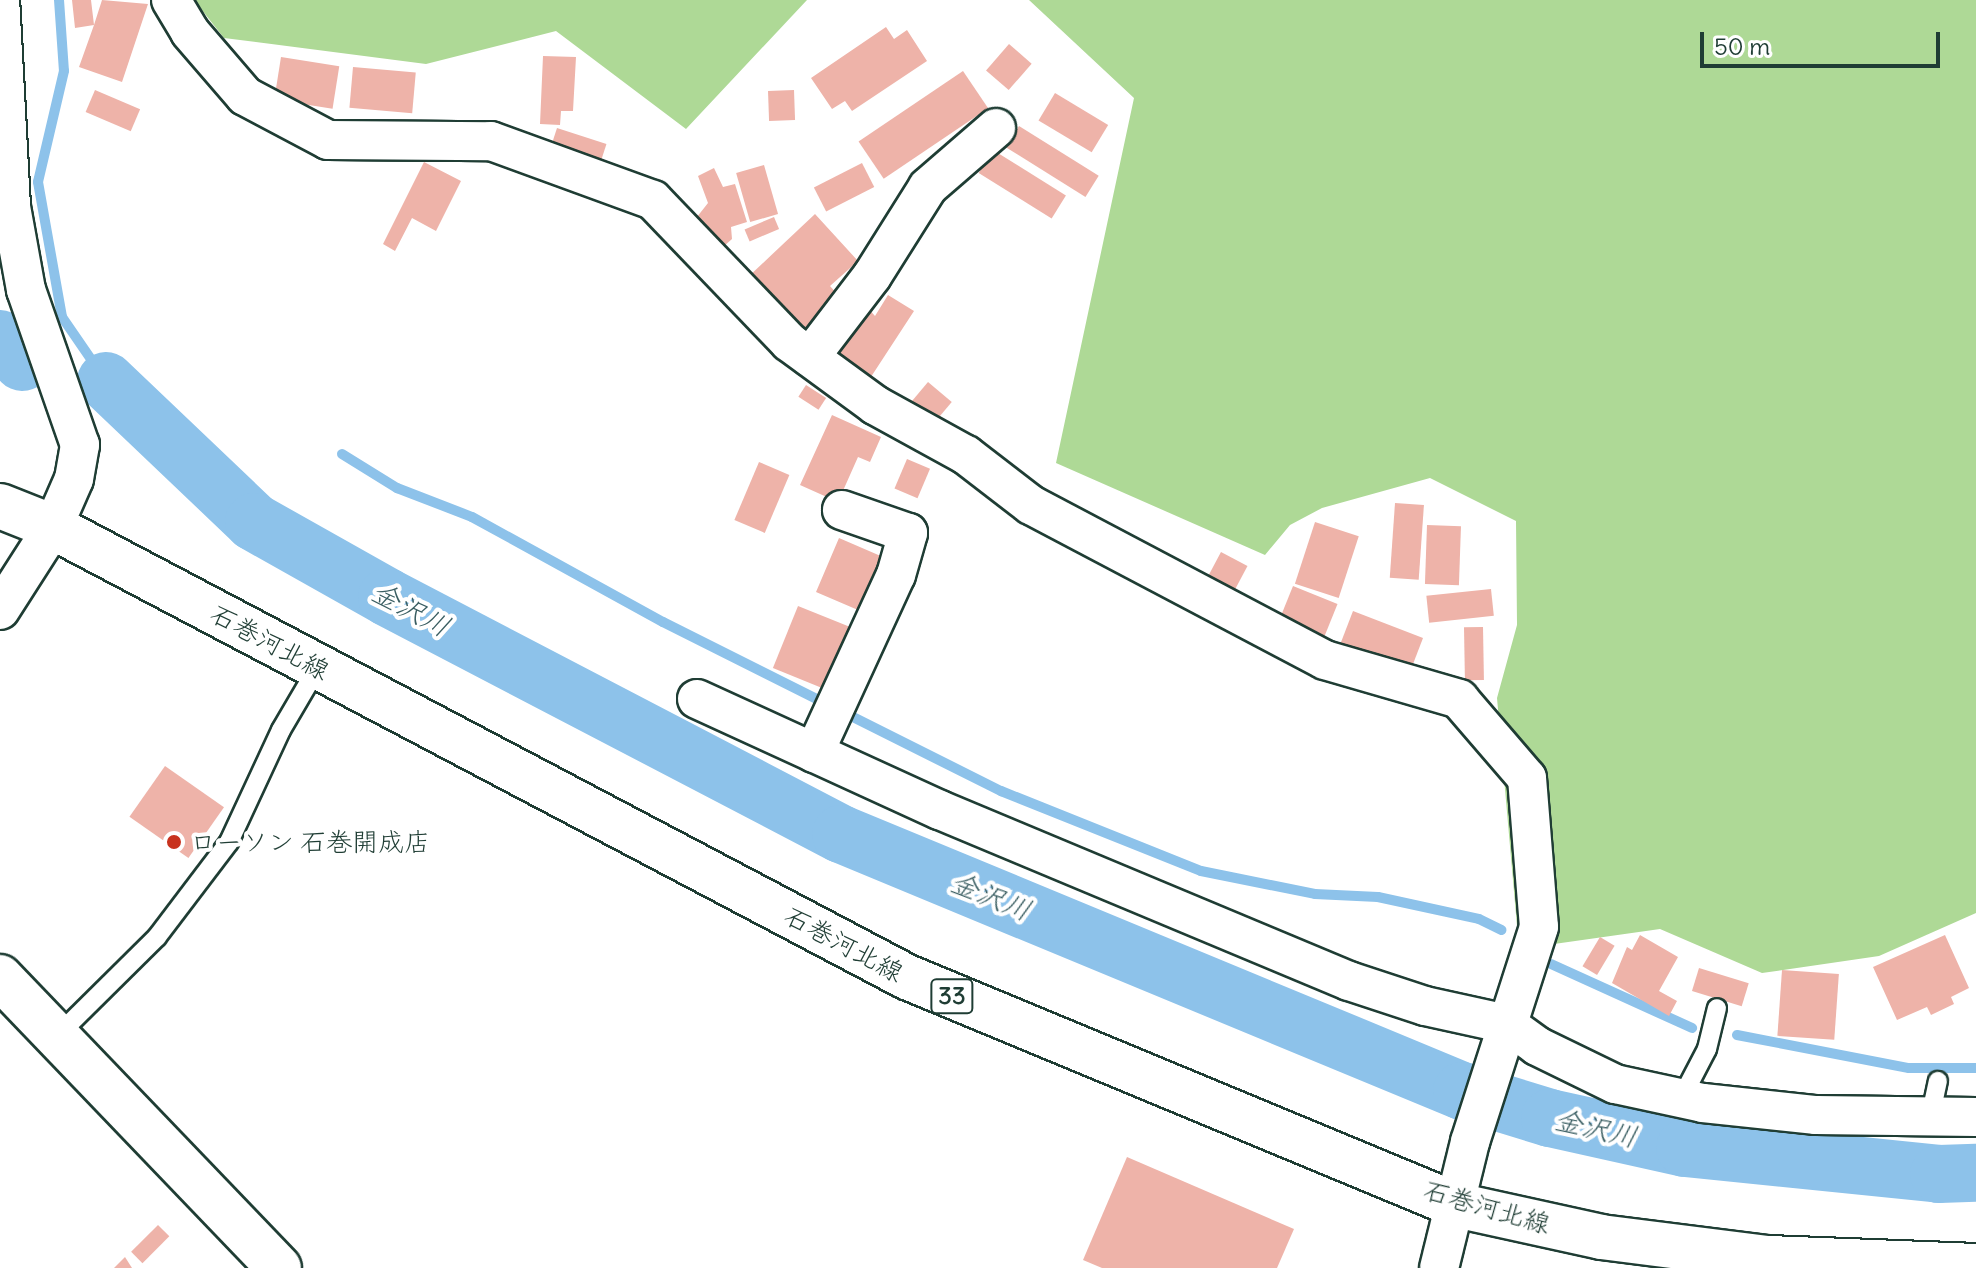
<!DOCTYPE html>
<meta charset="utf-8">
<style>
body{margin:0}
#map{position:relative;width:1976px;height:1268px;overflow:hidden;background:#fff;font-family:Delius,"Klee One",sans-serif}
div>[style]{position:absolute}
.green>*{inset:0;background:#aed996}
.stream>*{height:10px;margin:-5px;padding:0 5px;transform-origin:5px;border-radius:5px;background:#8dc2ea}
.river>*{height:58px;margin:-29px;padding:0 29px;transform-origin:29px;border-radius:29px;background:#8dc2ea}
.building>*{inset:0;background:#eeb3a9;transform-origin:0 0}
.roads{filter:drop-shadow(2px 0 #1f3d34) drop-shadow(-2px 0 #1f3d34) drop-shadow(0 2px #1f3d34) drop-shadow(0 -2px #1f3d34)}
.lane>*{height:18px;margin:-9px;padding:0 9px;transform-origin:9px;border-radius:9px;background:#fff}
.street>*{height:38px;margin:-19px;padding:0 19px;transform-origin:19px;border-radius:19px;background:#fff}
.secondary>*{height:44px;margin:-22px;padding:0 22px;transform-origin:22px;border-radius:22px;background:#fff}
.primary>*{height:44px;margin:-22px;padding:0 22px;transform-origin:22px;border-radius:22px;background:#fff}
.dots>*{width:22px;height:22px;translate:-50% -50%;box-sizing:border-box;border:4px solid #fff;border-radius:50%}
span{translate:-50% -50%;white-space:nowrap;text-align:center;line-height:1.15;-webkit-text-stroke:8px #fff;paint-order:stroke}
.shield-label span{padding:2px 6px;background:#fff;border:2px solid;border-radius:6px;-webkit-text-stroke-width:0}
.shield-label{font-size:24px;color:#1f3d34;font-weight:700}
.street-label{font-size:26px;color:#1f3d34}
.poi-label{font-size:26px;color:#1f3d34}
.left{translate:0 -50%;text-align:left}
.water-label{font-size:28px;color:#3a5e62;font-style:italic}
.scale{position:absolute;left:1700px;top:32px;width:240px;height:36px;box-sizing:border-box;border:4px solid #1f3d34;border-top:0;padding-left:10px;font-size:24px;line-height:28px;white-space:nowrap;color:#1f3d34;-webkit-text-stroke:6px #fff;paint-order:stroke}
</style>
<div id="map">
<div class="green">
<i style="clip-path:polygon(194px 0,807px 0,686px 129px,556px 31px,426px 64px,224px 38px)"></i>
<i style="clip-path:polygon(1029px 0,1976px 0,1976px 913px,1879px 956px,1762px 973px,1660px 929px,1519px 949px,1497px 698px,1517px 625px,1516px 521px,1430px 478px,1322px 508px,1290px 525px,1265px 555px,1056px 463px,1134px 98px)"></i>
</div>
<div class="stream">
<i style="left:59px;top:0;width:71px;rotate:86deg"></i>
<i style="left:64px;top:71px;width:114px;rotate:103.2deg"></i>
<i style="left:38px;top:182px;width:137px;rotate:79.9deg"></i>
<i style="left:62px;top:317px;width:78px;rotate:55.5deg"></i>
<i style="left:342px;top:454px;width:65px;rotate:31.7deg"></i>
<i style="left:397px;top:488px;width:80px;rotate:21.1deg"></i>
<i style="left:472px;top:517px;width:218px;rotate:28.8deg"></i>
<i style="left:663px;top:622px;width:183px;rotate:26.6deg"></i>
<i style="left:841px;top:711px;width:179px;rotate:26.6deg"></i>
<i style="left:1001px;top:791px;width:215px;rotate:21.8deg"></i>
<i style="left:1201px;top:871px;width:116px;rotate:11.4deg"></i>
<i style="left:1315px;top:894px;width:63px;rotate:2.7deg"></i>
<i style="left:1378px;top:897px;width:103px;rotate:12.3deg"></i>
<i style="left:1479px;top:919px;width:25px;rotate:26deg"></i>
<i style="left:1551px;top:964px;width:155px;rotate:24.4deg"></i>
<i style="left:1737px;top:1035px;width:175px;rotate:10.9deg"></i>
<i style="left:1909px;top:1068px;width:67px"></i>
</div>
<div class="river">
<i style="left:0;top:339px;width:32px;rotate:46deg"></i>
<i style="left:106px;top:381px;width:204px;rotate:43.6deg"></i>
<i style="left:254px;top:522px;width:153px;rotate:29.4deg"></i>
<i style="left:387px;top:597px;width:512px;rotate:27.57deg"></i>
<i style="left:841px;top:834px;width:672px;rotate:22.48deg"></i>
<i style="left:1462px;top:1091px;width:92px;rotate:17.1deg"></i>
<i style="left:1550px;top:1118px;width:138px;rotate:12.5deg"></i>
<i style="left:1685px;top:1148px;width:255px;rotate:5.8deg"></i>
<i style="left:1939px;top:1174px;width:37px;rotate:-2deg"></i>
</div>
<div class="building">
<i style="clip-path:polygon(72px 0,91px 0,94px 25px,102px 0,148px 4px,122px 82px,79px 67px,94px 25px,75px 28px)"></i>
<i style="clip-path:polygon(886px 27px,894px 39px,907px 30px,927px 61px,852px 111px,845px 101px,832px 109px,811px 78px)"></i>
<i style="left:1009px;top:44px;width:30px;height:35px;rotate:41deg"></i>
<i style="clip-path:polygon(543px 56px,576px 57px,573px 111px,561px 111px,560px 125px,540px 124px)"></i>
<i style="left:281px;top:57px;width:59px;height:43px;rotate:9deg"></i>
<i style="left:353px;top:67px;width:63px;height:41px;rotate:5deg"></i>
<i style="left:963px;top:71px;width:45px;height:126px;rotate:56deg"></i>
<i style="left:95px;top:90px;width:49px;height:24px;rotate:23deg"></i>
<i style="left:794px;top:90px;width:30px;height:26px;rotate:88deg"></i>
<i style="left:1055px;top:93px;width:62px;height:32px;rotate:31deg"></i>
<i style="left:1019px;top:126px;width:94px;height:25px;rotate:32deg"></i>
<i style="left:557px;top:128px;width:52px;height:22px;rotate:18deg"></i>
<i style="left:993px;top:150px;width:86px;height:27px;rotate:32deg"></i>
<i style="clip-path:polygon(424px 162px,461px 181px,436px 231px,412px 218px,395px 251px,383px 244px)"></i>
<i style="left:862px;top:163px;width:27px;height:54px;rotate:63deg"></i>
<i style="left:764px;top:165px;width:51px;height:29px;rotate:74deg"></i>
<i style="clip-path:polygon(714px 168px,723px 187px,735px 184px,747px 222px,731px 227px,732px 239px,723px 247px,693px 222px,708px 203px,698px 176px)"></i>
<i style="clip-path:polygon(815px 214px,858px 261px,830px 286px,839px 296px,806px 328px,747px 278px)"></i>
<i style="left:774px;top:217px;width:13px;height:32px;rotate:67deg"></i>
<i style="clip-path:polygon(888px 295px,914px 311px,867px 383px,832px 359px,866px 306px,875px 316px)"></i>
<i style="left:928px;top:382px;width:31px;height:35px;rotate:40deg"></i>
<i style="left:806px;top:385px;width:24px;height:14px;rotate:33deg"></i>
<i style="clip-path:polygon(832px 415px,881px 437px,870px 462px,858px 457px,838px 502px,800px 485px)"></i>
<i style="left:907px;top:459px;width:25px;height:32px;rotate:23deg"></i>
<i style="left:759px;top:462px;width:33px;height:63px;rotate:23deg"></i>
<i style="left:1395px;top:503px;width:29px;height:75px;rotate:4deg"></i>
<i style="left:1315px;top:522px;width:46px;height:65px;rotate:18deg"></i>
<i style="left:1427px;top:525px;width:34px;height:59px;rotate:2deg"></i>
<i style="clip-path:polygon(839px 538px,883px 557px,877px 569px,886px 574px,880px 588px,869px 583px,858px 610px,816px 592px)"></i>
<i style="left:1221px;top:552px;width:30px;height:32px;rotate:28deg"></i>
<i style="left:1293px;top:586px;width:48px;height:42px;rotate:22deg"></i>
<i style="left:1491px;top:589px;width:27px;height:65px;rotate:84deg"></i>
<i style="left:798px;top:606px;width:55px;height:67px;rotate:22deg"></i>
<i style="left:1353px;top:611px;width:75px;height:41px;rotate:21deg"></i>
<i style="left:1483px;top:627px;width:53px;height:19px;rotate:89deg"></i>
<i style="left:165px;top:766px;width:72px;height:62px;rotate:35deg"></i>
<i style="clip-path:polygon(1640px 935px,1678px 957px,1659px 991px,1677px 1001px,1669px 1016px,1612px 983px,1627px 947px,1632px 950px)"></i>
<i style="clip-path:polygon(1945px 935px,1969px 988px,1951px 997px,1954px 1004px,1931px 1015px,1927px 1007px,1897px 1020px,1873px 967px)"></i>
<i style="left:1600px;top:937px;width:17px;height:34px;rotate:31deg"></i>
<i style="left:1699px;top:968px;width:52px;height:24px;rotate:17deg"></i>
<i style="left:1782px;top:970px;width:57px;height:66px;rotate:4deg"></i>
<i style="clip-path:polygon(1127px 1157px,1294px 1229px,1277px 1268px,1102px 1268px,1083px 1260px)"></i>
<i style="left:158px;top:1225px;width:16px;height:38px;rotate:45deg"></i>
<i style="clip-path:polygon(125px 1257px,132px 1268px,114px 1268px)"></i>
</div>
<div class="roads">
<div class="lane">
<i style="left:58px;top:1035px;width:139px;rotate:-44.7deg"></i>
<i style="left:157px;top:937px;width:119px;rotate:-52.8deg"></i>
<i style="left:229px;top:842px;width:123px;rotate:-65.1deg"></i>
<i style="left:281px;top:730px;width:73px;rotate:-59.6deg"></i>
<i style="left:1681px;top:1099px;width:56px;rotate:-62.5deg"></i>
<i style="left:1707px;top:1049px;width:42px;rotate:-76.3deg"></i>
<i style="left:1930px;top:1118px;width:38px;rotate:-78deg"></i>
</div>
<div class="street">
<i style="left:171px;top:0;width:37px;rotate:59deg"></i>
<i style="left:190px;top:32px;width:84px;rotate:49.3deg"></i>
<i style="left:245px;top:96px;width:94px;rotate:27.9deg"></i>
<i style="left:328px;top:140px;width:163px;rotate:0.4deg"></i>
<i style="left:491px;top:141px;width:172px;rotate:20deg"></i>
<i style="left:653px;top:200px;width:197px;rotate:46.2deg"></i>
<i style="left:789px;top:342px;width:107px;rotate:36.2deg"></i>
<i style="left:875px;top:405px;width:104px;rotate:28.8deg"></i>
<i style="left:966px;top:455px;width:82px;rotate:37.6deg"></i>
<i style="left:1031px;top:505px;width:332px;rotate:27.8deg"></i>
<i style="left:1325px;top:660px;width:140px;rotate:16.2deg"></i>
<i style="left:1459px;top:699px;width:104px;rotate:49.3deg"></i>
<i style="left:1527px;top:778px;width:149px;rotate:85.4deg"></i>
<i style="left:1539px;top:927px;width:226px;rotate:107.8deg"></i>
<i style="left:1470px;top:1142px;width:130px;rotate:103.8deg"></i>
<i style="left:810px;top:357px;width:102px;rotate:-52.6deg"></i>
<i style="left:872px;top:276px;width:105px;rotate:-57.8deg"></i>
<i style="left:928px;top:187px;width:90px;rotate:-40.9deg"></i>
<i style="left:0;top:610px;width:98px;rotate:-57.4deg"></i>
<i style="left:53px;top:527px;width:52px;rotate:-66.4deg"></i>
<i style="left:74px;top:479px;width:35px;rotate:-80deg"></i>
<i style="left:80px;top:445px;width:164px;rotate:-109.2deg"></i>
<i style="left:26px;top:290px;width:84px;rotate:-100.2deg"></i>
<i style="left:11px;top:207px;width:207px;rotate:-93deg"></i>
<i style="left:697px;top:699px;width:267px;rotate:24.6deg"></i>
<i style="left:940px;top:810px;width:443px;rotate:22.7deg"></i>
<i style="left:1349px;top:981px;width:80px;rotate:18.2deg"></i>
<i style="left:1425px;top:1006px;width:84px;rotate:12.4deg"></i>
<i style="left:1507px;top:1024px;width:37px;rotate:36deg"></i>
<i style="left:1537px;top:1046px;width:87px;rotate:26deg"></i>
<i style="left:1615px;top:1084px;width:90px;rotate:12.2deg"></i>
<i style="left:1703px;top:1103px;width:114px;rotate:6.1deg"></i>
<i style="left:1816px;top:1115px;width:160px;rotate:0.7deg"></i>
<i style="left:814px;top:753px;width:196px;rotate:-65.3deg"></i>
<i style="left:896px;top:575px;width:44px;rotate:-74.1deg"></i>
<i style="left:908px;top:533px;width:70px;rotate:-160.8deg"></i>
</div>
<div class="secondary">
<i style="left:0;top:977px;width:403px;rotate:46.2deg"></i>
</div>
<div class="primary">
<i style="left:0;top:506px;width:57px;rotate:21.6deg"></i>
<i style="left:53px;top:527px;width:965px;rotate:27.79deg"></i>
<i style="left:907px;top:977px;width:594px;rotate:22.55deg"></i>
<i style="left:1456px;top:1205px;width:148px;rotate:12.4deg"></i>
<i style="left:1601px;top:1237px;width:168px;rotate:7.2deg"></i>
<i style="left:1768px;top:1258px;width:208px;rotate:2.2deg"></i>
</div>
</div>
<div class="dots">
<i style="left:174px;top:842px;background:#c8321e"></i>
</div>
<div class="shield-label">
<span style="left:952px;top:996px">33</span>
</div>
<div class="street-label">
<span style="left:270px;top:642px;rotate:28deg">石巻河北線</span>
<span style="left:844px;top:944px;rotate:28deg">石巻河北線</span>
<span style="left:1487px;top:1207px;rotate:16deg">石巻河北線</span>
</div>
<div class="poi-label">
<span class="left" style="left:190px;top:842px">ローソン 石巻開成店</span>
</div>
<div class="water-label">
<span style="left:411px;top:609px;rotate:28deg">金沢川</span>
<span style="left:991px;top:896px;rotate:22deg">金沢川</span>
<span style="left:1596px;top:1128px;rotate:13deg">金沢川</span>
</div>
<div class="scale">50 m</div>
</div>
